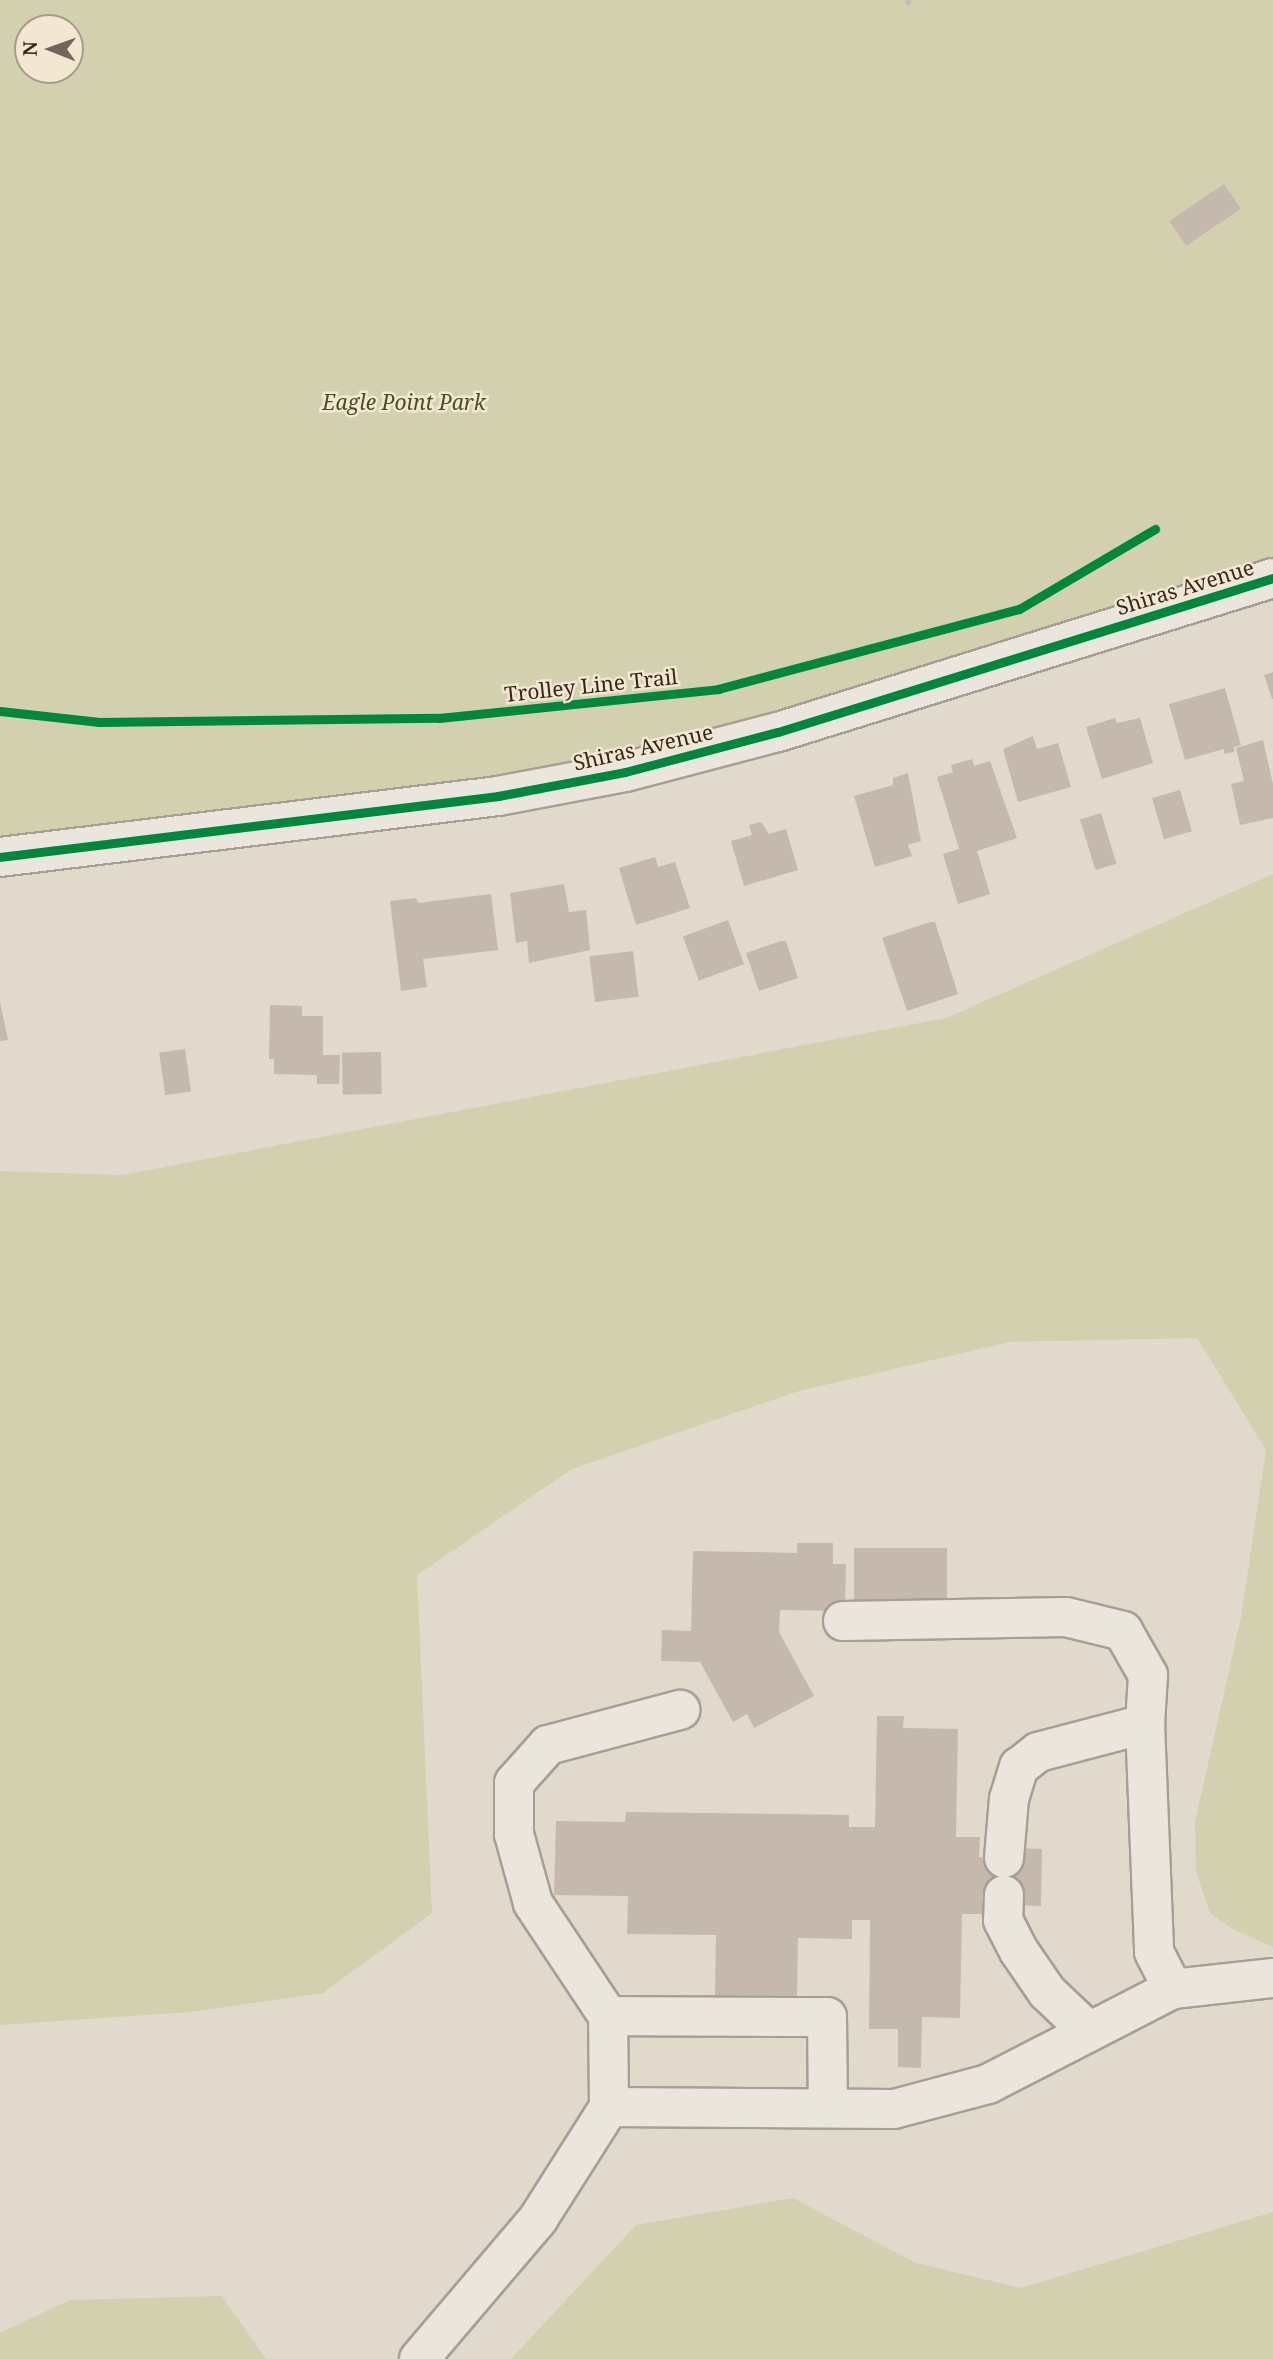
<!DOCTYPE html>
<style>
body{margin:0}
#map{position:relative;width:1273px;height:2359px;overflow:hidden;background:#e1dacc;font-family:"Noto Serif",serif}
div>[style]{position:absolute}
.green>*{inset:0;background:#d2d0af}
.building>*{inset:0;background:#c5b8ad;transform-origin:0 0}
.path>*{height:4.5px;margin-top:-2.25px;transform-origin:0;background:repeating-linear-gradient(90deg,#c2bcb4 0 5px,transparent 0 8.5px)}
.roads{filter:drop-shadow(2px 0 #a69f95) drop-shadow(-2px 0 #a69f95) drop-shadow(0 2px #a69f95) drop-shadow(0 -2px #a69f95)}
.minor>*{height:38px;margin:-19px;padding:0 19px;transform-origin:19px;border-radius:19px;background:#eae6dd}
.cycleway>*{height:9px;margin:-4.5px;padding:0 4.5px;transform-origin:4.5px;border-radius:4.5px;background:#00873e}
span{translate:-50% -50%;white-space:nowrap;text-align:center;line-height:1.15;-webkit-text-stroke:5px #f3e7d2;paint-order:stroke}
.park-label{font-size:21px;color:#474f26;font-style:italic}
.street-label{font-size:21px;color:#34281e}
.north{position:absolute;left:14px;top:14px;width:70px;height:70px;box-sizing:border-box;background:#f3e7d2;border:2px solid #a79b8a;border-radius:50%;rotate:271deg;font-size:19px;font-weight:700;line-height:28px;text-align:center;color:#34281e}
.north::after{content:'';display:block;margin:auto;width:24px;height:32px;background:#71665b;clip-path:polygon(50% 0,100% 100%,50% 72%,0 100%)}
</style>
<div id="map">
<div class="green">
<i style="clip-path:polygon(evenodd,0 0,1273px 0,1273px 578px,778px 732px,0 857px,0 0,28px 28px,70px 28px,70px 70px,28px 70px,28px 28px)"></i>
<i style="clip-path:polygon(1273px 874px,1273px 1947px,1232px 1929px,1210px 1913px,1196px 1872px,1195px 1822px,1241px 1617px,1266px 1450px,1197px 1338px,1010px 1342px,799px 1391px,572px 1469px,417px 1575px,432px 1913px,323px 1993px,190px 2012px,0 2025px,0 1171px,122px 1175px,946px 1018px)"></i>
<i style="clip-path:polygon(793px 2198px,916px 2263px,1021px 2288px,1273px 2212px,1273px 2359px,511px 2359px,636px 2225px)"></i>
<i style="clip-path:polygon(222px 2296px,266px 2359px,0 2359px,0 2333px,70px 2300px)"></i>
</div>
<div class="building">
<i style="left:1224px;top:184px;width:30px;height:66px;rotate:56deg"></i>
<i style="clip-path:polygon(1273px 672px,1273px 699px,1272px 699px,1264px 675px)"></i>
<i style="clip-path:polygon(1225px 688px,1241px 745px,1234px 747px,1234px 752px,1224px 754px,1224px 749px,1185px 760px,1169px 704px)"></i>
<i style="clip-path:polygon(1115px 718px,1117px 723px,1140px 718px,1153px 763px,1102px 779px,1086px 727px)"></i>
<i style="clip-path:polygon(1033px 736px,1037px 749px,1058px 743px,1071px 787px,1018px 802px,1003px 749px)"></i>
<i style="clip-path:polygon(1263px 740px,1273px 784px,1273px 818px,1240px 825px,1231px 784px,1244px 781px,1236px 748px)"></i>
<i style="clip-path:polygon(972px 759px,974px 766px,990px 761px,1017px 838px,977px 851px,990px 894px,958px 904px,943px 854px,959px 849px,937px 777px,953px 772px,951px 765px)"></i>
<i style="clip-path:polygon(908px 773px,921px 841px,908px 845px,912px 856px,875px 867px,854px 796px,893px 785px,893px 778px)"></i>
<i style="left:1180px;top:790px;width:43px;height:29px;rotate:74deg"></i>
<i style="left:1101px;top:813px;width:53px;height:22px;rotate:73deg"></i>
<i style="clip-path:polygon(761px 822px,769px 834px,786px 829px,798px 870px,744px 886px,731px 841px,752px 835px,749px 825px)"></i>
<i style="clip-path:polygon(655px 857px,658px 867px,675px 862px,690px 908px,636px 925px,619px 868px)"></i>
<i style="clip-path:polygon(564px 884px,569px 912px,586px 910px,590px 950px,529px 963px,527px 941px,516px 943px,510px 893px)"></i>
<i style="clip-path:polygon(491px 894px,498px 950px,423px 959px,427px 987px,401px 991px,390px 901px,416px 898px,418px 903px)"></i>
<i style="left:728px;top:920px;width:47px;height:48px;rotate:70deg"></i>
<i style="clip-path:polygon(930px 922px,935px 922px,958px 994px,907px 1011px,882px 938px)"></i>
<i style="clip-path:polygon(781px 941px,786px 941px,798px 978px,759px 991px,746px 953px)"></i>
<i style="left:633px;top:951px;width:46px;height:44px;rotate:83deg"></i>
<i style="clip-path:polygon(0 1002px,8px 1040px,0 1041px)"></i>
<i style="clip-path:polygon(270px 1005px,302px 1006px,302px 1016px,323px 1016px,323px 1055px,340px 1055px,339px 1084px,317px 1084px,317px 1075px,274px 1074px,274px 1059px,269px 1059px)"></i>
<i style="left:185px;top:1049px;width:43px;height:26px;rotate:82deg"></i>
<i style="left:381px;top:1052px;width:42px;height:39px;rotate:89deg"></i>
<i style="clip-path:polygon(797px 1543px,833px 1543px,833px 1564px,846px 1564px,845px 1611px,780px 1610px,779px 1632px,814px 1696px,754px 1728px,747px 1714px,733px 1722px,700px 1662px,661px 1661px,662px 1630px,691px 1631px,693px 1551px,797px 1553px)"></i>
<i style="left:854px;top:1548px;width:93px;height:53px"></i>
<i style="clip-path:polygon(877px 1716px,904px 1716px,903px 1728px,958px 1729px,956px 1837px,980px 1837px,979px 1857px,1019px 1858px,1019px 1848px,1042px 1849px,1041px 1906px,1016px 1905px,1017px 1896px,982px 1895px,982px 1914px,962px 1914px,960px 2018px,922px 2017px,921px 2068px,898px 2067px,898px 2029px,869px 2029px,870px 1920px,852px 1920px,852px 1939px,798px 1938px,797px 1996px,715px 1995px,716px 1935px,627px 1934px,628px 1896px,554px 1895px,556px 1821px,625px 1822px,626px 1812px,849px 1815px,849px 1827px,875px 1827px)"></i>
</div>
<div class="path">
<i style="left:907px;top:0;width:5px;rotate:53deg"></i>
</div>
<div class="roads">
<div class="minor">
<i style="left:0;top:857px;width:502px;rotate:-6.98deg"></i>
<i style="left:498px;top:796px;width:129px;rotate:-10.7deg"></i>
<i style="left:625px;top:772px;width:158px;rotate:-14.7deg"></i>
<i style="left:778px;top:732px;width:518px;rotate:-17.28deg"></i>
<i style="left:843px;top:1621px;width:223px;rotate:-1deg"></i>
<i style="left:1066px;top:1617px;width:59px;rotate:13.8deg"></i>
<i style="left:1123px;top:1631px;width:51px;rotate:60.4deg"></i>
<i style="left:1148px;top:1675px;width:49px;rotate:93.5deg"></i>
<i style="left:1145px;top:1724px;width:228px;rotate:87.7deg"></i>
<i style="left:1154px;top:1952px;width:42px;rotate:62.8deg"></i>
<i style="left:1004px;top:1858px;width:59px;rotate:-85.2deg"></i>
<i style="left:1009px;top:1799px;width:34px;rotate:-73deg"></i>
<i style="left:1019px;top:1767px;width:24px;rotate:-38deg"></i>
<i style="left:1038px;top:1752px;width:111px;rotate:-14.7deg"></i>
<i style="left:1004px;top:1895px;width:25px;rotate:92deg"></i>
<i style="left:1003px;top:1920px;width:35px;rotate:63deg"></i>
<i style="left:1019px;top:1951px;width:50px;rotate:55.7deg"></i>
<i style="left:1047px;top:1992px;width:55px;rotate:43.5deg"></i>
<i style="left:608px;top:2016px;width:136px;rotate:-123.6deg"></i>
<i style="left:533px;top:1903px;width:72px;rotate:-105.4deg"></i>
<i style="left:514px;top:1834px;width:51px;rotate:-90deg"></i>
<i style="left:514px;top:1783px;width:51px;rotate:-48.2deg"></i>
<i style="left:548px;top:1745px;width:137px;rotate:-14.9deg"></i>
<i style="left:609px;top:2107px;width:285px;rotate:0.4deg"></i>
<i style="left:894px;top:2109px;width:97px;rotate:-14.9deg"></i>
<i style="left:988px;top:2084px;width:208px;rotate:-27.2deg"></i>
<i style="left:1173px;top:1989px;width:101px;rotate:-6.3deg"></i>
<i style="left:419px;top:2359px;width:184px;rotate:-49.6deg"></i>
<i style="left:538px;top:2219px;width:133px;rotate:-57.6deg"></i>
<i style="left:609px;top:2107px;width:91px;rotate:-90.6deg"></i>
<i style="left:608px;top:2016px;width:219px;rotate:0.3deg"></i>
<i style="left:827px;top:2017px;width:91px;rotate:89.4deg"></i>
</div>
</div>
<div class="cycleway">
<i style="left:0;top:711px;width:100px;rotate:6.3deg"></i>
<i style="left:99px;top:722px;width:340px;rotate:-0.7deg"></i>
<i style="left:439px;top:718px;width:281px;rotate:-5.9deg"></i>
<i style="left:718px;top:689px;width:311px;rotate:-14.9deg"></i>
<i style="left:1019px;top:609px;width:158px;rotate:-30.5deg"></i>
<i style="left:0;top:857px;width:502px;rotate:-6.98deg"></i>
<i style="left:498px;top:796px;width:129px;rotate:-10.7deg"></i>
<i style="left:625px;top:772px;width:158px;rotate:-14.7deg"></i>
<i style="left:778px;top:732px;width:518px;rotate:-17.28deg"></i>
</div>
<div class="park-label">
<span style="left:404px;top:402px">Eagle Point Park</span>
</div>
<div class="street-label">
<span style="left:1185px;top:587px;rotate:-17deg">Shiras Avenue</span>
<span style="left:591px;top:685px;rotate:-6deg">Trolley Line Trail</span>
<span style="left:643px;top:747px;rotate:-13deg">Shiras Avenue</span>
</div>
<div class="north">N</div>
</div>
